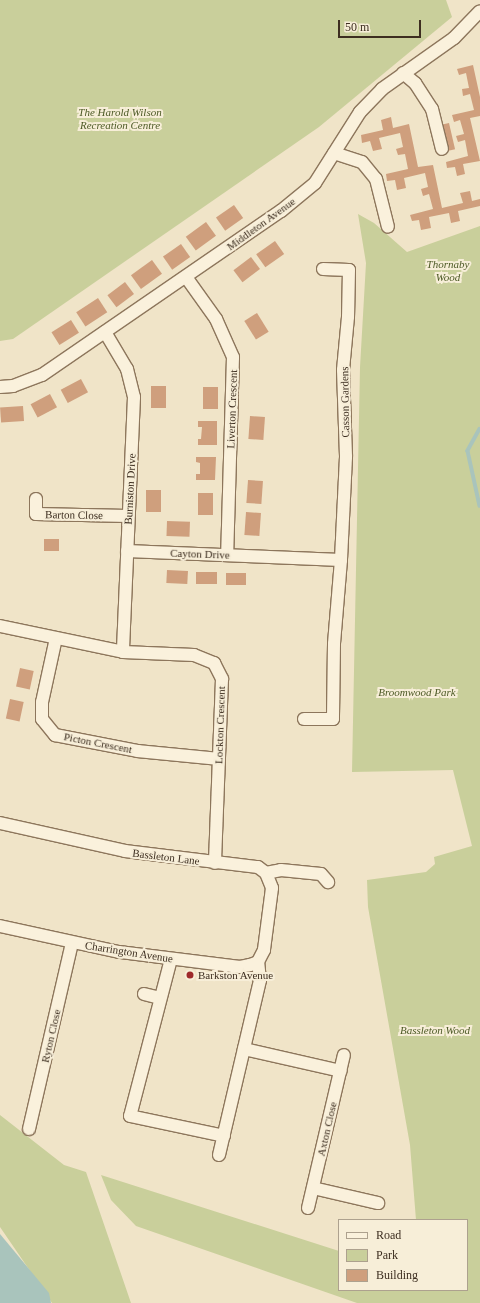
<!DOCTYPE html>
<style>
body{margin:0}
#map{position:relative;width:480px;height:1303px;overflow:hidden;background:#f0e4c8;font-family:"Times New Roman",serif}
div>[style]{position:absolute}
.green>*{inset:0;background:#c9cf9b}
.water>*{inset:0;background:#a9c4bc}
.stream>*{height:3.5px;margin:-1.75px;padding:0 1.75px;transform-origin:1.75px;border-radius:1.75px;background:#a9c4bc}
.building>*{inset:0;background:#cf9f7d;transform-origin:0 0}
.roads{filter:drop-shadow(1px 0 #8d765c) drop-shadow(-1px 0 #8d765c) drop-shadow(0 1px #8d765c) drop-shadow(0 -1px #8d765c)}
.minor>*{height:12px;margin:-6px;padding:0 6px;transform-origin:6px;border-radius:6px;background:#faf1dc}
.dots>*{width:11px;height:11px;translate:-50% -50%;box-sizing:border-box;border:2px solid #f7eed8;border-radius:50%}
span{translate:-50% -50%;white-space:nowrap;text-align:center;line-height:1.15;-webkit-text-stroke:4px #f7eed8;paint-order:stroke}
.park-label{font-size:11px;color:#4d5a26;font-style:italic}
.street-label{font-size:11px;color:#3d2e20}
.poi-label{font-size:11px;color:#3d2e20}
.left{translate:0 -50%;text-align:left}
.legend{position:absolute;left:338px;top:1219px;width:130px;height:72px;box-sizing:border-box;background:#f7eed8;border:1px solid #ada18e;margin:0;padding:5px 7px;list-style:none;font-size:12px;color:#3d2e20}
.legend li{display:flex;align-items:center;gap:8px;height:20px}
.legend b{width:20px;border:1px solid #ada18e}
.scale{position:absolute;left:338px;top:20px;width:83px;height:18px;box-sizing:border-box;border:2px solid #3d2e20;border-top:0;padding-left:5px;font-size:12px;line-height:14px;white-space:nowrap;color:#3d2e20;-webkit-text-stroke:3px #f7eed8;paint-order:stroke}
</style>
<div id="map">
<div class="green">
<i style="clip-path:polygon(0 0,446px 0,452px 17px,319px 127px,13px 339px,0 341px)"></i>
<i style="clip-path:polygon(358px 214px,374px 223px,407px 252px,480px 226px,480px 1303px,357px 1303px,136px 1226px,111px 1200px,101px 1175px,339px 1251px,339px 1290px,467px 1290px,467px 1220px,416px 1220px,410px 1145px,368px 907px,367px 880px,426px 872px,435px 864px,434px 857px,472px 846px,453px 770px,352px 772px,360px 367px,366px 263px)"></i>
<i style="clip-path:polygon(0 1115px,64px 1165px,86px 1172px,131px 1303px,52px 1303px,0 1227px)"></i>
</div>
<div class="water">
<i style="clip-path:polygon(0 1234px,49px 1293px,51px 1303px,0 1303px)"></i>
</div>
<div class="stream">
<i style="left:480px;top:429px;width:25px;rotate:119deg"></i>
<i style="left:468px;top:451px;width:56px;rotate:77.7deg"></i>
</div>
<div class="building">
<i style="clip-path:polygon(473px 65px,480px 97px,480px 116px,470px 118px,480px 161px,463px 164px,465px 174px,457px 176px,455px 167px,447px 168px,446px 162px,468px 156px,465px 140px,458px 142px,456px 136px,464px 134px,460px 120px,454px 122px,452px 115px,474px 110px,470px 94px,463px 96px,462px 89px,469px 88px,466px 73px,459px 75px,457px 69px)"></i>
<i style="clip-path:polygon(391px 117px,393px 128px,409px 124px,418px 167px,433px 165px,442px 208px,463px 203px,460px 193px,470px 191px,472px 201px,480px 199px,480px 206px,458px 211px,460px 221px,451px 223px,449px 213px,429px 217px,431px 228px,421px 230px,419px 220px,412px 221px,410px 215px,433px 209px,429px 194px,423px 196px,421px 189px,428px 187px,425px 173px,404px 178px,406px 188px,397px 190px,395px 180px,387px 181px,386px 174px,408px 169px,405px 154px,398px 155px,396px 149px,403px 147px,400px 133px,379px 138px,382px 149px,373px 151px,370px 141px,362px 143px,361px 135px,383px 130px,381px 120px)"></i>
<i style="left:449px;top:123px;width:27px;height:8px;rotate:77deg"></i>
<i style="left:234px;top:205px;width:16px;height:22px;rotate:55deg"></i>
<i style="left:206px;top:222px;width:17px;height:25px;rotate:54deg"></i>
<i style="left:275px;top:241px;width:16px;height:23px;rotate:55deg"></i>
<i style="left:181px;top:244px;width:16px;height:22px;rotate:55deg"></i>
<i style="left:251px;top:257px;width:15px;height:22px;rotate:53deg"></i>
<i style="left:152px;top:260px;width:17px;height:26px;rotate:54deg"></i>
<i style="left:125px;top:282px;width:15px;height:22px;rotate:53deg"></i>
<i style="left:98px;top:298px;width:17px;height:26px;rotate:57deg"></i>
<i style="left:257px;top:313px;width:22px;height:15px;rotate:58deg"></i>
<i style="left:71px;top:320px;width:15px;height:23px;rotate:58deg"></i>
<i style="left:81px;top:379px;width:15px;height:23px;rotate:62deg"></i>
<i style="left:151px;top:386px;width:15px;height:22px"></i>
<i style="left:203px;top:387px;width:15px;height:22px"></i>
<i style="left:50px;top:394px;width:15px;height:22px;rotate:62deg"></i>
<i style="left:23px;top:406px;width:15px;height:23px;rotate:86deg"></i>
<i style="left:250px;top:416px;width:15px;height:23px;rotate:4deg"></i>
<i style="clip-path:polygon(198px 421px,217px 421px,217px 445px,198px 445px,198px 439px,201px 439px,202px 427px,198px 427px)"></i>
<i style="clip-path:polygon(196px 457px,216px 457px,215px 480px,196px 480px,196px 474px,200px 474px,200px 463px,196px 462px)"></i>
<i style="left:248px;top:480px;width:15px;height:23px;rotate:4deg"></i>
<i style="left:146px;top:490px;width:15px;height:22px"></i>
<i style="left:198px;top:493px;width:15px;height:22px"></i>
<i style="left:246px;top:512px;width:15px;height:23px;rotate:4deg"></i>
<i style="left:167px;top:521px;width:23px;height:15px;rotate:2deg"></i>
<i style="left:44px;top:539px;width:15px;height:12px"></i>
<i style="left:167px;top:570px;width:21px;height:13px;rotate:3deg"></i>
<i style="left:196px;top:572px;width:21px;height:12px"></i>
<i style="left:226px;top:573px;width:20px;height:12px"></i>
<i style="left:20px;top:668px;width:14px;height:19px;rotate:12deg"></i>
<i style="left:10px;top:699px;width:14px;height:20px;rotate:12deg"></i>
</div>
<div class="roads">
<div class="minor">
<i style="left:403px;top:73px;width:16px;rotate:40deg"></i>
<i style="left:415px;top:83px;width:31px;rotate:57deg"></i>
<i style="left:432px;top:109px;width:41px;rotate:76deg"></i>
<i style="left:334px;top:153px;width:29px;rotate:18deg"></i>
<i style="left:362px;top:162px;width:22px;rotate:51deg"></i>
<i style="left:376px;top:179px;width:49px;rotate:76deg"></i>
<i style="left:323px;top:269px;width:26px;rotate:2deg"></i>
<i style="left:349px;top:270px;width:47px;rotate:91.2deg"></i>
<i style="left:348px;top:317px;width:53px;rotate:95.4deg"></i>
<i style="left:343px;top:370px;width:87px;rotate:88deg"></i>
<i style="left:346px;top:457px;width:103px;rotate:92.8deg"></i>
<i style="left:186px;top:277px;width:52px;rotate:54.5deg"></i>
<i style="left:216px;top:319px;width:42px;rotate:65.9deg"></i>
<i style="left:233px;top:357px;width:197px;rotate:91.7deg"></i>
<i style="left:105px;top:332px;width:43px;rotate:59.3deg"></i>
<i style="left:127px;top:369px;width:29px;rotate:76deg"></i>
<i style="left:134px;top:397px;width:255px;rotate:92.5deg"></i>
<i style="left:0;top:387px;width:13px;rotate:-4deg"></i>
<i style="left:13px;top:386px;width:31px;rotate:-21deg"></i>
<i style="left:42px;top:375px;width:290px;rotate:-34.5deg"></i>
<i style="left:281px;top:211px;width:44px;rotate:-39.5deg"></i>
<i style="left:315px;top:183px;width:84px;rotate:-57.6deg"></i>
<i style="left:360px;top:112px;width:32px;rotate:-46deg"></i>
<i style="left:382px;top:89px;width:88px;rotate:-35.3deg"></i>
<i style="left:454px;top:38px;width:37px;rotate:-46deg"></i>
<i style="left:36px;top:499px;width:15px;rotate:90deg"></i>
<i style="left:36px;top:514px;width:92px;rotate:1.2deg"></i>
<i style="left:127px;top:551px;width:214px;rotate:2.4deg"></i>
<i style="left:341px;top:560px;width:84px;rotate:94.8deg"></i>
<i style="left:334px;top:644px;width:75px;rotate:90.8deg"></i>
<i style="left:333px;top:719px;width:29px;rotate:180deg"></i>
<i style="left:0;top:626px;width:126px;rotate:11.9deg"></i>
<i style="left:123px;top:652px;width:71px;rotate:2.4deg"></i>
<i style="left:194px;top:655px;width:22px;rotate:22deg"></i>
<i style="left:214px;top:663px;width:18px;rotate:63deg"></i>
<i style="left:222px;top:679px;width:184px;rotate:92.2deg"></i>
<i style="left:56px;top:638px;width:66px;rotate:102.3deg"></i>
<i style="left:42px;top:702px;width:17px;rotate:90deg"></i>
<i style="left:42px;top:719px;width:21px;rotate:51deg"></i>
<i style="left:55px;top:735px;width:85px;rotate:10.9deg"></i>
<i style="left:138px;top:751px;width:81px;rotate:5.6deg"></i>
<i style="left:0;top:823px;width:128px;rotate:12.6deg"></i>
<i style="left:125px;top:851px;width:134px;rotate:6.9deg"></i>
<i style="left:258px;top:867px;width:10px;rotate:37deg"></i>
<i style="left:266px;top:873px;width:16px;rotate:68deg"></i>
<i style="left:272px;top:888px;width:63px;rotate:97.4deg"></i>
<i style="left:264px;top:950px;width:13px;rotate:117deg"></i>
<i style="left:258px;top:962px;width:9px;rotate:159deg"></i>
<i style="left:250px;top:965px;width:10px;rotate:169deg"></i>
<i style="left:240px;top:967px;width:122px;rotate:-172.9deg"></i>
<i style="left:119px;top:952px;width:122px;rotate:-167.7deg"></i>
<i style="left:266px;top:873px;width:15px;rotate:-11deg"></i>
<i style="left:281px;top:870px;width:40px;rotate:5.7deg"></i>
<i style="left:321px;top:874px;width:11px;rotate:49deg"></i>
<i style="left:171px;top:959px;width:162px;rotate:104.6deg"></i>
<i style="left:130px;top:1116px;width:96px;rotate:12deg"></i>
<i style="left:144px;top:994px;width:16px;rotate:14deg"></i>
<i style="left:244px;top:1049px;width:99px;rotate:12.8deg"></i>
<i style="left:29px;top:1129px;width:191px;rotate:-77deg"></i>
<i style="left:219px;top:1155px;width:180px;rotate:-76.8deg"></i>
<i style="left:260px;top:980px;width:18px;rotate:-96deg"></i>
<i style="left:313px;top:1188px;width:67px;rotate:13deg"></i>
<i style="left:308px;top:1208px;width:157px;rotate:-76.8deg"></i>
</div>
</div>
<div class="dots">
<i style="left:190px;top:975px;background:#9e2a2b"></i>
</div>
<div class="park-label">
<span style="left:120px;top:119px">The Harold Wilson<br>Recreation Centre</span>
<span style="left:448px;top:271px">Thornaby<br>Wood</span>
<span style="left:417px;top:692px">Broomwood Park</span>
<span style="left:435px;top:1030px">Bassleton Wood</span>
</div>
<div class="street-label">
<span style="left:261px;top:224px;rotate:-36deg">Middleton Avenue</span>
<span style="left:345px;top:402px;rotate:-91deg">Casson Gardens</span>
<span style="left:232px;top:409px;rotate:-88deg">Liverton Crescent</span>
<span style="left:130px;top:489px;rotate:-87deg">Burniston Drive</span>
<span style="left:74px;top:515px;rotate:1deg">Barton Close</span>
<span style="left:200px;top:554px;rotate:2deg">Cayton Drive</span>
<span style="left:220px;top:725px;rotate:-88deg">Lockton Crescent</span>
<span style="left:98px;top:743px;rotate:11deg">Picton Crescent</span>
<span style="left:166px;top:857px;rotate:7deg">Bassleton Lane</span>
<span style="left:129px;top:952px;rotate:9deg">Charrington Avenue</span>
<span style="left:51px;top:1036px;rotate:-77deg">Ryton Close</span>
<span style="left:327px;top:1129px;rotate:-77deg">Axton Close</span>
</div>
<div class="poi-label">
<span class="left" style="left:198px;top:975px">Barkston Avenue</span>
</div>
<ul class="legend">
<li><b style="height:5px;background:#faf1dc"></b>Road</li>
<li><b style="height:11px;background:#c9cf9b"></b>Park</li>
<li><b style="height:11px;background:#cf9f7d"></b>Building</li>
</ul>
<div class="scale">50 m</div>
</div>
